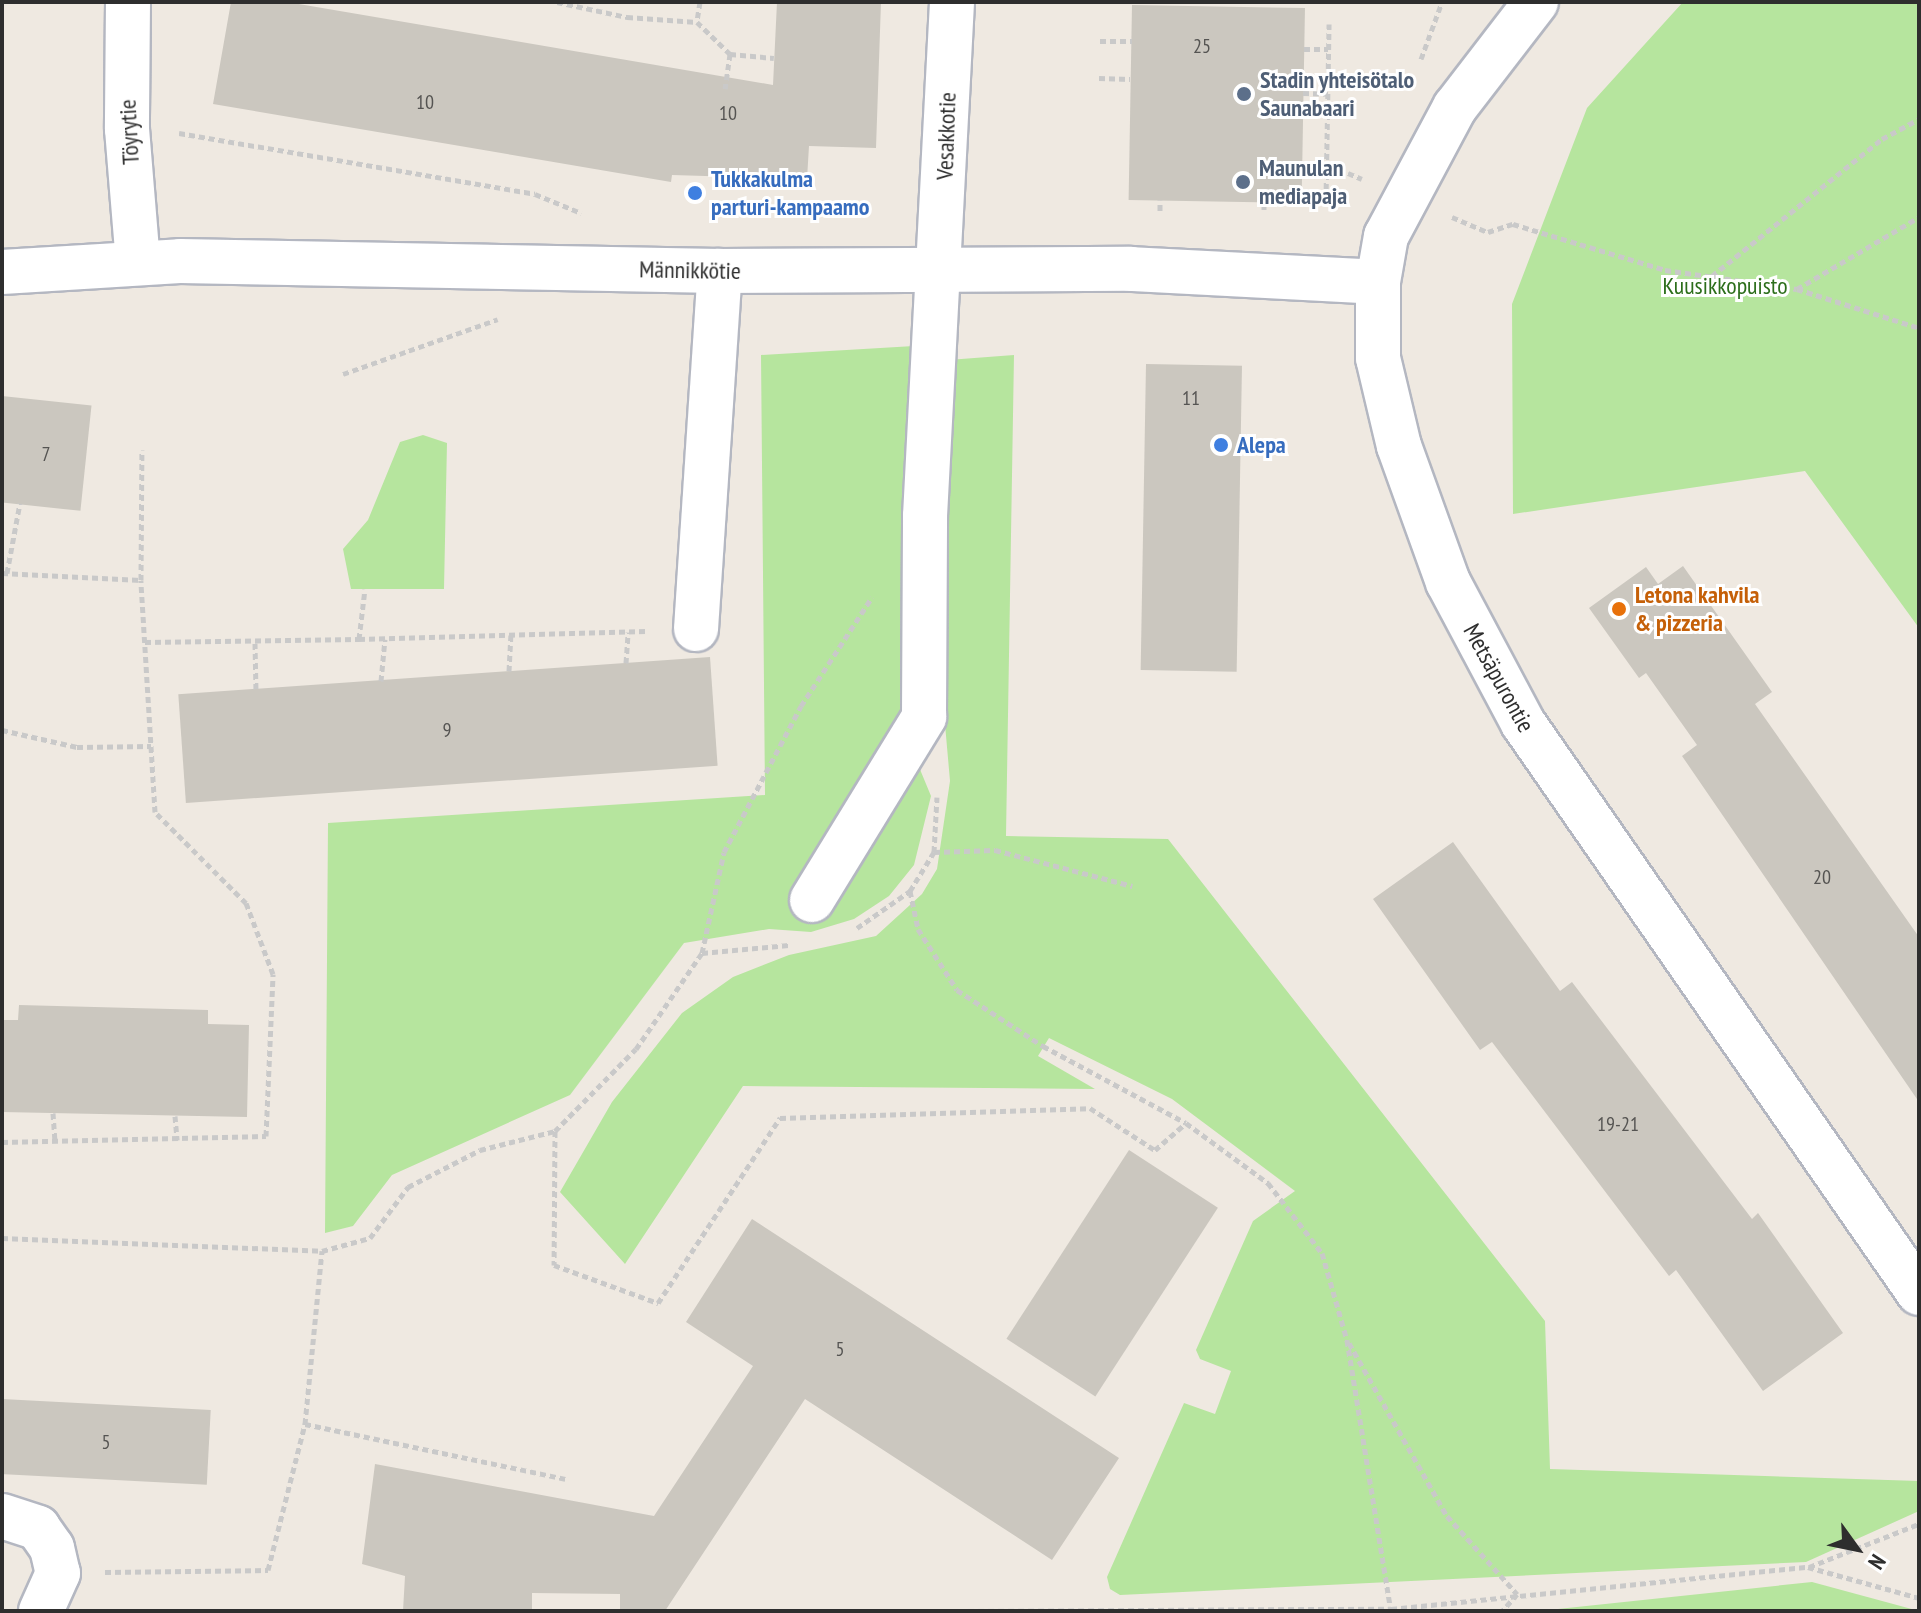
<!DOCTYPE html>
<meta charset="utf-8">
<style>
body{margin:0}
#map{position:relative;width:1921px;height:1613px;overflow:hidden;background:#efe9e1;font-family:"PT Sans Narrow",sans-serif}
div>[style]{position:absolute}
.green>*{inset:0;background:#b6e59e}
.building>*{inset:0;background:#cbc7bf;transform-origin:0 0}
.path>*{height:5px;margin-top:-2.5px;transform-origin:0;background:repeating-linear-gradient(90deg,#c9c9c9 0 6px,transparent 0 10px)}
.roads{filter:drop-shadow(2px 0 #b4b7c1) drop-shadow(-2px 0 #b4b7c1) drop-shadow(0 2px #b4b7c1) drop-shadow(0 -2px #b4b7c1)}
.minor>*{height:44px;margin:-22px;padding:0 22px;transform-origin:22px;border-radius:22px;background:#fff}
.dots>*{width:22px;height:22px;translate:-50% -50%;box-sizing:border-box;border:4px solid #fff;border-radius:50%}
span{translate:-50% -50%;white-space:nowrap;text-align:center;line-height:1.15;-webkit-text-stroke:6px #fff;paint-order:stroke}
.number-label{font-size:20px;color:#555452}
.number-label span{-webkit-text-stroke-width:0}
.service-label{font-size:24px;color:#4e5e75;font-weight:700}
.left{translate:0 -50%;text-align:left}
.street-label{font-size:24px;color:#2e2e2e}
.shop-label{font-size:24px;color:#366cbe;font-weight:700}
.park-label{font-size:24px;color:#2c6e1b}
.food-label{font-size:24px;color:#c56008;font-weight:700}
.frame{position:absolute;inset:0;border:4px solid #2e2e2e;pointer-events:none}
.north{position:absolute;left:1817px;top:1509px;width:80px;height:80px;-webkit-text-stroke:6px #fff;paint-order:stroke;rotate:123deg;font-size:22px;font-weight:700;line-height:32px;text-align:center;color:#2e2e2e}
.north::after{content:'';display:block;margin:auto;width:28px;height:36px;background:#2e2e2e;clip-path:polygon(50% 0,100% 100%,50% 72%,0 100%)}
</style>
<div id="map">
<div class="green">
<i style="clip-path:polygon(1683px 2px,1919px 2px,1919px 628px,1805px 471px,1513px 514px,1512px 304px,1587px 108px)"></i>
<i style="clip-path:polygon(914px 346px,907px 709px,829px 911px,919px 767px,931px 796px,914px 865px,889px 896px,854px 919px,811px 932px,769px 929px,684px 943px,570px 1095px,392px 1175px,353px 1226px,325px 1233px,328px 823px,765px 795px,761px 355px)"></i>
<i style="clip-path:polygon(1014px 355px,1006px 836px,1168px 839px,1545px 1321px,1550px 1469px,1919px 1481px,1919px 1511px,1806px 1562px,1120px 1595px,1110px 1589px,1107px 1577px,1184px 1403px,1215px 1414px,1231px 1371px,1200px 1359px,1196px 1350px,1253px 1221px,1295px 1191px,1172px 1099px,1049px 1038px,1038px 1056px,1095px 1089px,743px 1086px,625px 1264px,560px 1192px,612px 1102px,682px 1013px,733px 977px,789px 955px,876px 936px,922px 894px,937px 869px,950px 781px,944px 713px,948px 360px)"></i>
<i style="clip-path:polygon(423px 435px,447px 443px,444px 589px,351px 589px,343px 549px,368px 520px,400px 442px)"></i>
<i style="clip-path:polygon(1812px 1582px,1919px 1611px,1539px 1611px)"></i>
</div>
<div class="building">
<i style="clip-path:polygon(231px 2px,287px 2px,773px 85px,777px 2px,881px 2px,876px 148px,809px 146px,807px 179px,672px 175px,671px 182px,213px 104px)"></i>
<i style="left:1132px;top:5px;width:173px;height:195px;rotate:1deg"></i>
<i style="left:1146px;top:364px;width:96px;height:306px;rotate:1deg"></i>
<i style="left:2px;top:396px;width:90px;height:106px;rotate:6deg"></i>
<i style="clip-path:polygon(1683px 566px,1772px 692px,1755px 704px,1919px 937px,1919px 1102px,1682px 756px,1697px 745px,1646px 673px,1639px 678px,1589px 608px,1646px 567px,1658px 584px)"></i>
<i style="left:710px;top:657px;width:109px;height:533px;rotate:86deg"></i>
<i style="clip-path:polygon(1453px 842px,1560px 991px,1572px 982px,1752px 1219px,1758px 1213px,1843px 1333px,1763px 1391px,1676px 1270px,1669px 1276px,1492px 1042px,1480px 1050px,1373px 899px)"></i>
<i style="clip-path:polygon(19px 1005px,208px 1010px,208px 1024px,249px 1025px,247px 1117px,2px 1112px,2px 1020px,18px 1020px)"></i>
<i style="left:1129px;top:1150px;width:106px;height:225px;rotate:33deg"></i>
<i style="clip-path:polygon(752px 1219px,1119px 1458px,1052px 1560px,805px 1399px,665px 1611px,620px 1611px,620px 1594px,532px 1593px,532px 1611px,403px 1611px,405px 1576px,362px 1564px,375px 1464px,654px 1516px,753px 1366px,686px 1322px)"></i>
<i style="left:2px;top:1399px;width:209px;height:75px;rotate:3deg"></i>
</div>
<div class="path">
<i style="left:557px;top:2px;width:72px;rotate:12.1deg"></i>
<i style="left:627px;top:17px;width:70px;rotate:4.1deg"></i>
<i style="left:700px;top:2px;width:20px;rotate:99deg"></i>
<i style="left:697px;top:22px;width:46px;rotate:44.1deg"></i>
<i style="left:730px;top:54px;width:35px;rotate:98deg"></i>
<i style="left:1100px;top:41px;width:32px"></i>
<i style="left:1304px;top:49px;width:24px"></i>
<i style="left:730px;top:54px;width:44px;rotate:5.2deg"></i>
<i style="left:1421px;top:59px;width:61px;rotate:-69.8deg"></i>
<i style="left:1099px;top:78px;width:31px;rotate:2deg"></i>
<i style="left:1303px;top:93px;width:25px;rotate:2deg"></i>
<i style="left:179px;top:133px;width:361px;rotate:9.7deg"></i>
<i style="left:535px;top:194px;width:50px;rotate:22.4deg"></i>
<i style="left:1348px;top:173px;width:15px;rotate:23deg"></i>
<i style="left:1326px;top:199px;width:175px;rotate:-89deg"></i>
<i style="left:1264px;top:203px;width:8px;rotate:90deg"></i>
<i style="left:1160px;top:211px;width:11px;rotate:-90deg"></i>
<i style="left:1452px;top:217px;width:39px;rotate:23deg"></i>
<i style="left:1488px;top:232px;width:26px;rotate:-18deg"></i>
<i style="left:1513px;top:224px;width:159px;rotate:16.8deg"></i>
<i style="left:1665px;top:270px;width:133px;rotate:8.2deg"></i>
<i style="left:1797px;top:289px;width:128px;rotate:17.7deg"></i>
<i style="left:1712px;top:276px;width:218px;rotate:-38.9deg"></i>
<i style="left:1882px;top:139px;width:42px;rotate:-28.4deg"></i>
<i style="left:1797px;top:289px;width:142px;rotate:-30.5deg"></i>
<i style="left:343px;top:374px;width:164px;rotate:-19.5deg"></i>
<i style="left:2px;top:573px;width:139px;rotate:2.9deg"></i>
<i style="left:7px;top:573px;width:71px;rotate:-79.5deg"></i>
<i style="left:359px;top:639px;width:287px;rotate:-1.6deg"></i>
<i style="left:145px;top:642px;width:214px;rotate:-0.8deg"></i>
<i style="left:359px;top:639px;width:50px;rotate:-83.2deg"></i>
<i style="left:255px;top:643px;width:46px;rotate:88.8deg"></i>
<i style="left:626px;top:663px;width:31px;rotate:-86deg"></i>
<i style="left:509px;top:671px;width:36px;rotate:-87deg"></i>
<i style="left:381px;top:681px;width:42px;rotate:-84.6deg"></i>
<i style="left:2px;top:730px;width:77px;rotate:12.8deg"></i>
<i style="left:77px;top:747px;width:74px;rotate:-0.8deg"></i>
<i style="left:934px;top:852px;width:61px;rotate:-1.9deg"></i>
<i style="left:995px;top:850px;width:142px;rotate:14.7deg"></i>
<i style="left:910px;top:891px;width:39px;rotate:78deg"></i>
<i style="left:918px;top:929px;width:72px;rotate:57.4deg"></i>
<i style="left:957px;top:990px;width:103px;rotate:33.1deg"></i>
<i style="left:1043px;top:1046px;width:162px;rotate:28.3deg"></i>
<i style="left:857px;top:928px;width:65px;rotate:-34.9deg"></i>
<i style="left:910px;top:891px;width:46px;rotate:-58.4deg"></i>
<i style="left:934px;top:852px;width:55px;rotate:-86.9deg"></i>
<i style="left:702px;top:953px;width:103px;rotate:-77.7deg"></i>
<i style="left:724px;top:852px;width:165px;rotate:-62.2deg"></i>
<i style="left:801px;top:706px;width:130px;rotate:-56.9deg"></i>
<i style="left:53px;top:1113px;width:28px;rotate:86deg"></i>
<i style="left:175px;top:1116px;width:24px;rotate:85deg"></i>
<i style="left:555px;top:1131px;width:134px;rotate:90.4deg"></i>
<i style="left:554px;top:1265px;width:111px;rotate:20.1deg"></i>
<i style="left:658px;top:1303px;width:222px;rotate:-56.6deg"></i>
<i style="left:780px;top:1118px;width:310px;rotate:-1.8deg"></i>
<i style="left:1090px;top:1108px;width:77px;rotate:32.9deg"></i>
<i style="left:1155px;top:1150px;width:41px;rotate:-41.1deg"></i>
<i style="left:1186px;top:1123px;width:102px;rotate:36.2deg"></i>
<i style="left:1268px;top:1183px;width:88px;rotate:52.4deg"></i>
<i style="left:1322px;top:1253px;width:91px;rotate:74deg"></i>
<i style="left:1347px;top:1340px;width:275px;rotate:80.8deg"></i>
<i style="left:2px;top:1142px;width:264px;rotate:-1.3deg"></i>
<i style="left:266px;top:1136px;width:162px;rotate:-87.5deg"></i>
<i style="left:273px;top:974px;width:76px;rotate:-110.8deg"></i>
<i style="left:246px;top:903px;width:129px;rotate:-135deg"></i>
<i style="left:155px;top:812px;width:232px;rotate:-93.5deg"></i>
<i style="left:141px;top:580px;width:130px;rotate:-89.6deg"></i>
<i style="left:2px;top:1238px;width:320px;rotate:2.3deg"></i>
<i style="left:322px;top:1251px;width:50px;rotate:-15.2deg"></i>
<i style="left:370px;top:1238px;width:64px;rotate:-53.3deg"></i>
<i style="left:408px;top:1187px;width:81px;rotate:-27.2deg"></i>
<i style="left:480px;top:1150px;width:77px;rotate:-14.2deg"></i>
<i style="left:555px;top:1131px;width:115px;rotate:-45.4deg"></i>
<i style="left:636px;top:1049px;width:116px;rotate:-55.5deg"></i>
<i style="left:702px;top:953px;width:87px;rotate:-5.3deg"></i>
<i style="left:1349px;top:1343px;width:199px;rotate:60.5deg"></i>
<i style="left:1447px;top:1516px;width:105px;rotate:48.1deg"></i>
<i style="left:1517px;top:1594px;width:23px;rotate:131deg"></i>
<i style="left:305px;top:1424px;width:174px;rotate:-84.4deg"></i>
<i style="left:1809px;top:1567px;width:118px;rotate:-21.4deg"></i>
<i style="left:105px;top:1572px;width:163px;rotate:-0.7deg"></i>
<i style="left:268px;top:1570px;width:151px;rotate:-75.8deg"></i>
<i style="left:305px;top:1424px;width:266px;rotate:11.9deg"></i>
<i style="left:958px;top:1611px;width:433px;rotate:-0.3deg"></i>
<i style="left:1391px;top:1609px;width:419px;rotate:-5.8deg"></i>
<i style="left:1808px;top:1567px;width:115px;rotate:15.6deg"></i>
</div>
<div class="roads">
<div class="minor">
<i style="left:128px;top:2px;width:127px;rotate:90.5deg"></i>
<i style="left:127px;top:129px;width:133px;rotate:85.3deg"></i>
<i style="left:1536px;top:2px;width:133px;rotate:127.6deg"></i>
<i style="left:1455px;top:107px;width:146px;rotate:118.1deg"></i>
<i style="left:1386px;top:236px;width:47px;rotate:99.9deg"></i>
<i style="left:1378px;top:282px;width:76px;rotate:90deg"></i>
<i style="left:1378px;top:358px;width:90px;rotate:76.6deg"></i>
<i style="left:1399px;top:446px;width:145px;rotate:70.2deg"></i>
<i style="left:1448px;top:582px;width:160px;rotate:62deg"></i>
<i style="left:1523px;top:723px;width:694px;rotate:55.21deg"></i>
<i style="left:2px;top:272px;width:178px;rotate:-3.5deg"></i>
<i style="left:180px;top:261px;width:540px;rotate:1.06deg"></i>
<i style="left:720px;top:271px;width:411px;rotate:-0.3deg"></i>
<i style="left:1131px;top:269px;width:247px;rotate:3deg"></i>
<i style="left:696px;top:629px;width:359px;rotate:-86.2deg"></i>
<i style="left:812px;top:900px;width:215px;rotate:-58.5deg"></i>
<i style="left:924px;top:717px;width:201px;rotate:-89.7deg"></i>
<i style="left:925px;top:516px;width:515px;rotate:-86.99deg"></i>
<i style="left:2px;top:1516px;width:38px;rotate:18deg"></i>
<i style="left:38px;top:1528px;width:24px;rotate:55deg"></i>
<i style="left:52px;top:1548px;width:26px;rotate:77deg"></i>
<i style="left:58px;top:1573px;width:42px;rotate:114.1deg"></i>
</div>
</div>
<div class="dots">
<i style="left:1244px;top:94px;background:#5c6f8a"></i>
<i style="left:1243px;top:182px;background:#5c6f8a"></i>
<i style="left:695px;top:193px;background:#3f7fe0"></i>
<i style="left:1221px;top:445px;background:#3f7fe0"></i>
<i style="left:1619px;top:609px;background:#e8710a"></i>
</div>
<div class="number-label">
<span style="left:1202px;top:46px">25</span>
<span style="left:425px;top:102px">10</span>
<span style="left:728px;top:113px">10</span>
<span style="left:1191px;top:398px">11</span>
<span style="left:46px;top:454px">7</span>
<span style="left:447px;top:730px">9</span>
<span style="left:1822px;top:877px">20</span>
<span style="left:1618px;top:1124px">19-21</span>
<span style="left:840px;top:1349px">5</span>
<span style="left:106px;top:1442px">5</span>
</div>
<div class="service-label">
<span class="left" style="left:1260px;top:94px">Stadin yhteisötalo<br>Saunabaari</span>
<span class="left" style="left:1259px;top:182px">Maunulan<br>mediapaja</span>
</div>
<div class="street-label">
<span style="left:129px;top:132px;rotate:-93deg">Töyrytie</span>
<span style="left:946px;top:136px;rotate:-88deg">Vesakkotie</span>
<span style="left:690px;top:270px;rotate:1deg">Männikkötie</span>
<span style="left:1499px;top:678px;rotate:61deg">Metsäpurontie</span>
</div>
<div class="shop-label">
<span class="left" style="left:711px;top:193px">Tukkakulma<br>parturi-kampaamo</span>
<span class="left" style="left:1237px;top:445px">Alepa</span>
</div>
<div class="park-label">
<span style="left:1725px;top:286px">Kuusikkopuisto</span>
</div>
<div class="food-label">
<span class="left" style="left:1635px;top:609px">Letona kahvila<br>&amp; pizzeria</span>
</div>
<div class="frame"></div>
<div class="north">N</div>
</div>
